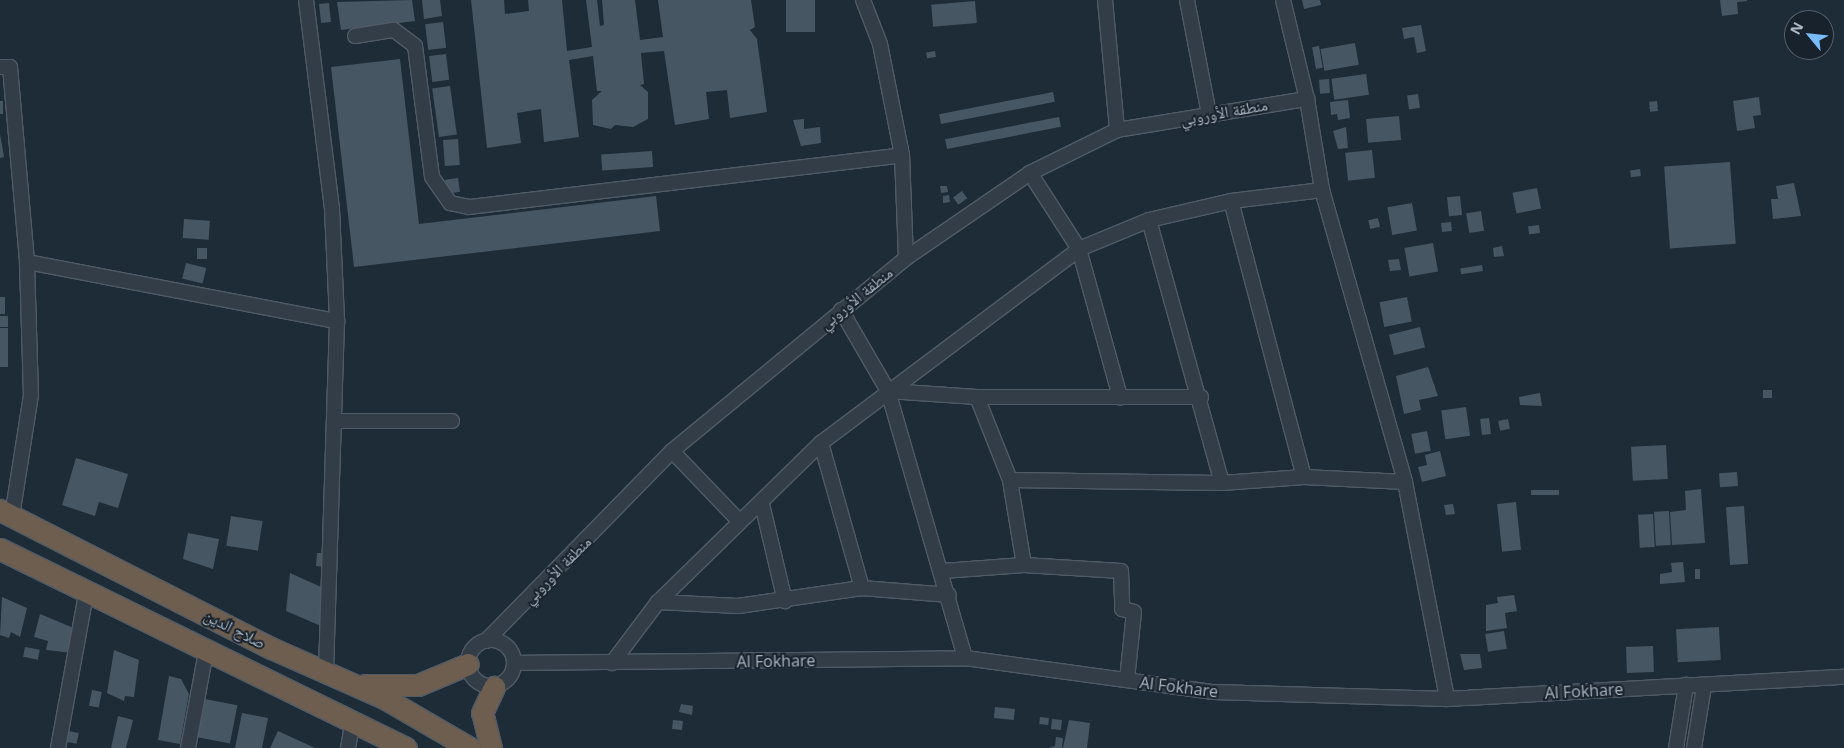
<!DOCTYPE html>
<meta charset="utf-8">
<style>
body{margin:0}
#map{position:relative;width:1844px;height:748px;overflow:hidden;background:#1e2c37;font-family:"Open Sans","Noto Naskh Arabic",sans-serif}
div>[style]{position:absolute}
.building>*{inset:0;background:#465663;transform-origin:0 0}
.roads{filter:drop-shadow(1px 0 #505b66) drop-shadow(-1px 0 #505b66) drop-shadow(0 1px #505b66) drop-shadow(0 -1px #505b66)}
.minor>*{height:14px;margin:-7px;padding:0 7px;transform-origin:7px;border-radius:7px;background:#323d47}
.minor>.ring{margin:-7px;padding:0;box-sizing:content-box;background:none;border:14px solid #323d47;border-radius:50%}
.highway>*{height:21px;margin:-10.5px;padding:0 10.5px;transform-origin:10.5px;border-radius:10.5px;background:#6e5e4f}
span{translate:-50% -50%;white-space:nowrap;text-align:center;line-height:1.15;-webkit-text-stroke:4px #18222c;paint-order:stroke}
.street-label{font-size:16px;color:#acb8c5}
.north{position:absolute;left:1784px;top:10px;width:50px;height:50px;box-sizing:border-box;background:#18222c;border:1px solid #535e69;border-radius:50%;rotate:298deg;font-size:14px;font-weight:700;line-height:20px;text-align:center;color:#acb8c5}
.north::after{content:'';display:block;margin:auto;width:18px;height:22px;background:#79bbfc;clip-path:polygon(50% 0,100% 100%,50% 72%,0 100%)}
</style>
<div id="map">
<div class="building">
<i style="clip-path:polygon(412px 0,415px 21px,341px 30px,337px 2px)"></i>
<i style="clip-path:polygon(422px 0,440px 0,442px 16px,424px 19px)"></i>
<i style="clip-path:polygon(471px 0,504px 0,505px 14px,529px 11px,528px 0,562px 0,567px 51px,592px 47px,586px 0,597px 0,600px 26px,604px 25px,602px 0,635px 0,640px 40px,663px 37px,658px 0,751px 0,755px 27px,750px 30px,757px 39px,767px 112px,730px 118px,727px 90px,706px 92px,709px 119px,675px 125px,664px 51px,641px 53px,644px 84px,640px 85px,648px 92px,648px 119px,633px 127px,615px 125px,611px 129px,593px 125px,592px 100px,602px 91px,597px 91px,593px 56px,569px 60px,579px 137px,544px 142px,541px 109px,517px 113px,521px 143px,487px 148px)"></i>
<i style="left:786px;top:0;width:29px;height:32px"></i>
<i style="clip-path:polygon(1302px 0,1320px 0,1321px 5px,1304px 9px)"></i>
<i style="clip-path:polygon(1720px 0,1747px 0,1747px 1px,1737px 2px,1738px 14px,1722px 16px)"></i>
<i style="left:975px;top:1px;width:22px;height:44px;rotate:85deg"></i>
<i style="left:329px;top:3px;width:19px;height:10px;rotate:84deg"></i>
<i style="left:443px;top:22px;width:26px;height:18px;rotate:83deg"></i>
<i style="clip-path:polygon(1421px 25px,1426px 51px,1417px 53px,1414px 37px,1404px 39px,1402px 28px)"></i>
<i style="left:1355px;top:43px;width:22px;height:35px;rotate:80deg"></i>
<i style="left:1319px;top:46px;width:22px;height:7px;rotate:80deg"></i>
<i style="left:935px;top:51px;width:6px;height:9px;rotate:81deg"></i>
<i style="left:446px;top:54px;width:26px;height:17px;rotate:83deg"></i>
<i style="clip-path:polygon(400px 59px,419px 224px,656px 196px,660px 231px,354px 267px,331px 67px)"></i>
<i style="left:1366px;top:74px;width:21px;height:35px;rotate:82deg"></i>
<i style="left:1329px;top:79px;width:14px;height:10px;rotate:86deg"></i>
<i style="left:450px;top:86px;width:49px;height:18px;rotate:82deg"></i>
<i style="left:1053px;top:92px;width:10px;height:116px;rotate:79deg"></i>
<i style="left:1418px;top:94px;width:14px;height:11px;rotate:82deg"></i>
<i style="clip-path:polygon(1759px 97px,1761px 115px,1753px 116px,1755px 128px,1737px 131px,1733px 101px)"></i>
<i style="clip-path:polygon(1348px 100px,1350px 118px,1338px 120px,1337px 114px,1331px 115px,1330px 102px)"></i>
<i style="left:0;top:101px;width:3px;height:13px"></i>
<i style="left:1657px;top:101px;width:10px;height:8px;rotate:84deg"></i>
<i style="left:1399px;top:116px;width:24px;height:33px;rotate:85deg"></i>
<i style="left:1059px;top:117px;width:10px;height:116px;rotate:79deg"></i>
<i style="clip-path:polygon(804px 119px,804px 129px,820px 127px,821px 143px,801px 146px,793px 120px)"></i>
<i style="clip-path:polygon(1346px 127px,1348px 148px,1338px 149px,1333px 131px)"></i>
<i style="clip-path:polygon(0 134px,4px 157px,0 158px)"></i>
<i style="left:458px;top:139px;width:26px;height:15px;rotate:86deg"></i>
<i style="left:1372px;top:150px;width:28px;height:27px;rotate:84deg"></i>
<i style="left:652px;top:151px;width:16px;height:51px;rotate:86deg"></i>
<i style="left:1730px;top:162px;width:82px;height:66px;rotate:86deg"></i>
<i style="left:1640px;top:169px;width:7px;height:10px;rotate:82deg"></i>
<i style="left:458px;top:178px;width:14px;height:13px;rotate:82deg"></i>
<i style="clip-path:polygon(1794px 183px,1801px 216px,1773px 219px,1771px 199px,1778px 199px,1776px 186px)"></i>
<i style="clip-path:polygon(940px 186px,947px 186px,948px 192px,941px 193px)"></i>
<i style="left:1537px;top:188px;width:21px;height:25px;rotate:79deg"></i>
<i style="left:962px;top:191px;width:9px;height:11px;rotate:54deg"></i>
<i style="clip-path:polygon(949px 195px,950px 202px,943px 203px,943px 196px)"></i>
<i style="left:1460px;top:196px;width:19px;height:13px;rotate:84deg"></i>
<i style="left:1412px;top:203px;width:28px;height:25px;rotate:80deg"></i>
<i style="left:1481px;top:211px;width:20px;height:15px;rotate:81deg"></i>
<i style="left:1378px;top:218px;width:9px;height:10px;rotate:77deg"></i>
<i style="left:184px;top:219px;width:26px;height:19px;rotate:4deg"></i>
<i style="left:1451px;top:222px;width:9px;height:10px;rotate:84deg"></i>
<i style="left:1539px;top:225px;width:8px;height:11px;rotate:83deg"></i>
<i style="left:1433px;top:243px;width:29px;height:29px;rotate:80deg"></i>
<i style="clip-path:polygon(1502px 246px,1504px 256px,1494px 257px,1493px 248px)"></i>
<i style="left:197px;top:248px;width:10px;height:11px"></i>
<i style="clip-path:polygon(1399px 259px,1401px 270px,1390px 271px,1388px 260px)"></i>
<i style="left:186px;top:263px;width:21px;height:16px;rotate:14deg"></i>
<i style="left:1482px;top:265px;width:6px;height:22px;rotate:81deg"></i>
<i style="left:0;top:297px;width:5px;height:17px"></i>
<i style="left:1407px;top:297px;width:25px;height:28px;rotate:79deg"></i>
<i style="left:8px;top:316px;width:11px;height:8px;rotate:90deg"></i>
<i style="left:1420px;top:327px;width:21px;height:32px;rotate:76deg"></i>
<i style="left:0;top:328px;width:8px;height:39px"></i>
<i style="clip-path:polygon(1428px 367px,1438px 396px,1419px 400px,1421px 410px,1404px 414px,1396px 376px)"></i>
<i style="left:1763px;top:390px;width:9px;height:8px"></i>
<i style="clip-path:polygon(1540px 393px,1542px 406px,1520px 405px,1519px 397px)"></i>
<i style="left:1466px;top:407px;width:29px;height:25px;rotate:82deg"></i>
<i style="left:1489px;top:418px;width:16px;height:9px;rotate:83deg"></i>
<i style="left:1508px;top:419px;width:10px;height:10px;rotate:79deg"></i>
<i style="left:1427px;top:431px;width:20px;height:16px;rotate:79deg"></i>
<i style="left:1666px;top:445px;width:34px;height:35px;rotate:87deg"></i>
<i style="clip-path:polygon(1440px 451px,1446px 476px,1422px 482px,1418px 467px,1427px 465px,1425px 455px)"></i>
<i style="clip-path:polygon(76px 458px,128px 474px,118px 508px,99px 502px,95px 516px,62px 505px)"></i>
<i style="left:1737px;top:472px;width:14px;height:18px;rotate:86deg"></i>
<i style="clip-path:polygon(1701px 489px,1705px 543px,1672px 545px,1670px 512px,1686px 510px,1685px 491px)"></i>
<i style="left:1559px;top:490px;width:5px;height:28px;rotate:90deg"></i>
<i style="left:1516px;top:502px;width:48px;height:19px;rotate:84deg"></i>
<i style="clip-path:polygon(1453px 504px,1455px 514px,1446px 515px,1444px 505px)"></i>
<i style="left:1744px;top:506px;width:58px;height:18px;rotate:86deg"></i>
<i style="left:1669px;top:511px;width:34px;height:15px;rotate:87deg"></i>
<i style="left:1653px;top:514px;width:33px;height:15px;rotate:87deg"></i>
<i style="left:231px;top:516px;width:32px;height:30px;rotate:9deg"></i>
<i style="clip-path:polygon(188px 533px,219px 539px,213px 569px,183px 559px)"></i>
<i style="clip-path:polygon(317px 553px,325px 553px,325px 567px,316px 566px)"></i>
<i style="clip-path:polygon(1683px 562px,1685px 582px,1660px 584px,1660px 574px,1672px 572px,1671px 563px)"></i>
<i style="left:1695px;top:569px;width:5px;height:10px"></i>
<i style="clip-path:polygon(290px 573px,330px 591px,321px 626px,286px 611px)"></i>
<i style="clip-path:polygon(1514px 595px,1517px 611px,1505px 613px,1507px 628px,1486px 631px,1486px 605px,1498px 603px,1497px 597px)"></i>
<i style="clip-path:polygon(2px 597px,27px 608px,20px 637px,11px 632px,9px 638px,0 635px)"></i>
<i style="clip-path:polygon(40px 614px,76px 629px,73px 653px,46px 650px,48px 641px,34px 637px)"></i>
<i style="left:1719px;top:627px;width:33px;height:43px;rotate:87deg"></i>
<i style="left:1504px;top:631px;width:18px;height:19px;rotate:81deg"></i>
<i style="left:1653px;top:646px;width:26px;height:27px;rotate:88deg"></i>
<i style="left:25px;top:647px;width:15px;height:10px;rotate:11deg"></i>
<i style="clip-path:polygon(114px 650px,139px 660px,134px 697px,125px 696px,124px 701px,107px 693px)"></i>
<i style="clip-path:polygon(1460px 654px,1480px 654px,1482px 668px,1464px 670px)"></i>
<i style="clip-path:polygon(169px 676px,181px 679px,189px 694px,180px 744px,158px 740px)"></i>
<i style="left:92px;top:690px;width:10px;height:16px;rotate:11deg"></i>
<i style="left:205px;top:699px;width:33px;height:39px;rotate:11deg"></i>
<i style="clip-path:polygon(681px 704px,693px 706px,692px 715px,679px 712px)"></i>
<i style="left:995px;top:707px;width:20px;height:11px;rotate:6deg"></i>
<i style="clip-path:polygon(242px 713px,268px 718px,262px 748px,235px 748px)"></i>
<i style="clip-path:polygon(118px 716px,133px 720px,126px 748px,111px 748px)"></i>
<i style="left:1040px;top:717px;width:9px;height:7px;rotate:6deg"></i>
<i style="left:1052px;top:719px;width:10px;height:10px;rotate:6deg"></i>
<i style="left:673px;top:720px;width:10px;height:9px;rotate:6deg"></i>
<i style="clip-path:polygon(1069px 720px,1090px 723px,1087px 748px,1063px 748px)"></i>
<i style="left:63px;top:730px;width:16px;height:11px;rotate:11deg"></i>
<i style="clip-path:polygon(278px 731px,315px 748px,270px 748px)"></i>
<i style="clip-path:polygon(1056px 737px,1063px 738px,1062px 748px,1049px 748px,1055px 746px)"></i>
</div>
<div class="roads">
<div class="minor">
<i style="left:306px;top:0;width:211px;rotate:82.9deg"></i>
<i style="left:332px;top:209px;width:112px;rotate:87.4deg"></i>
<i style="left:337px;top:321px;width:349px;rotate:91.8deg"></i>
<i style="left:863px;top:0;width:47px;rotate:68.9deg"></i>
<i style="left:880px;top:44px;width:113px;rotate:78.8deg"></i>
<i style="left:1105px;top:0;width:131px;rotate:84.7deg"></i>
<i style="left:1187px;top:0;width:116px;rotate:79.1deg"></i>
<i style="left:1283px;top:0;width:102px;rotate:76.4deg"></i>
<i style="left:1307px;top:99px;width:92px;rotate:80.6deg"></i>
<i style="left:1322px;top:190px;width:304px;rotate:74.1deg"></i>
<i style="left:1405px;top:482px;width:221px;rotate:79deg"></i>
<i style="left:355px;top:36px;width:39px;rotate:-9deg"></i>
<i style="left:394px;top:30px;width:26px;rotate:37deg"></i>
<i style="left:415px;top:46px;width:132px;rotate:82.6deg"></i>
<i style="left:432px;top:177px;width:32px;rotate:55deg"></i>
<i style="left:450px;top:203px;width:19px;rotate:12deg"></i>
<i style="left:469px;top:207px;width:436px;rotate:-6.8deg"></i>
<i style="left:902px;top:155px;width:103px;rotate:87.8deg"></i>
<i style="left:0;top:67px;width:10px"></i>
<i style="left:10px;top:67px;width:196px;rotate:85deg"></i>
<i style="left:27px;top:262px;width:133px;rotate:88.3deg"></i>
<i style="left:31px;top:395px;width:123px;rotate:98.9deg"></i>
<i style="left:1030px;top:173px;width:90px;rotate:57.2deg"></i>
<i style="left:1079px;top:249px;width:154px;rotate:74.5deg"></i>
<i style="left:1231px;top:201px;width:285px;rotate:75.2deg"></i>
<i style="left:1149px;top:220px;width:273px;rotate:74.5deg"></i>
<i style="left:27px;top:262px;width:316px;rotate:10.8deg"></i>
<i style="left:841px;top:310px;width:94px;rotate:59.9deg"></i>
<i style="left:888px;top:391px;width:89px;rotate:3.9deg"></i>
<i style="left:977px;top:397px;width:224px"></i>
<i style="left:888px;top:391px;width:278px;rotate:73.9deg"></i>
<i style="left:977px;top:397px;width:89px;rotate:68.3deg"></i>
<i style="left:335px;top:421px;width:117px"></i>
<i style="left:821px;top:443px;width:151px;rotate:74.2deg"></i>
<i style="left:672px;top:451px;width:98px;rotate:46.2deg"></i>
<i style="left:762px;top:504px;width:100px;rotate:76.7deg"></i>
<i style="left:1024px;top:565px;width:86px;rotate:-99.4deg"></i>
<i style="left:1010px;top:480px;width:212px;rotate:0.8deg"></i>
<i style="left:1222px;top:483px;width:82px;rotate:-4.2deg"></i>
<i style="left:1304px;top:477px;width:101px;rotate:2.8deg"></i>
<i style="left:943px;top:571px;width:81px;rotate:-4.2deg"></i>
<i style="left:1024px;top:565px;width:97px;rotate:3.5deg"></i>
<i style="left:1121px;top:571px;width:38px;rotate:88deg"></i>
<i style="left:1122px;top:609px;width:12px;rotate:14deg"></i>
<i style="left:1134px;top:612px;width:68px;rotate:95.9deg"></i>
<i style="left:658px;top:602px;width:80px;rotate:2.9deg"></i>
<i style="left:738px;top:606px;width:125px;rotate:-8.3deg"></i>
<i style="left:862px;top:588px;width:87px;rotate:4.6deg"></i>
<i class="ring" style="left:468px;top:640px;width:32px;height:32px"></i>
<i style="left:486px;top:641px;width:266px;rotate:-45.6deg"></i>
<i style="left:672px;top:451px;width:303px;rotate:-39.5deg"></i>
<i style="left:906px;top:258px;width:150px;rotate:-34.4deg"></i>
<i style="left:1030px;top:173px;width:97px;rotate:-26.3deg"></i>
<i style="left:1117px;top:130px;width:193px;rotate:-9.3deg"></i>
<i style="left:515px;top:663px;width:450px;rotate:-0.6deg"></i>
<i style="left:965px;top:658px;width:251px;rotate:7.8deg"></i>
<i style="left:1214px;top:692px;width:233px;rotate:1.7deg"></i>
<i style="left:1447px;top:699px;width:398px;rotate:-3.2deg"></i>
<i style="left:612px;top:663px;width:76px;rotate:-53deg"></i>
<i style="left:658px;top:602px;width:228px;rotate:-44.3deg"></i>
<i style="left:821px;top:443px;width:323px;rotate:-36.9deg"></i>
<i style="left:1079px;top:249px;width:76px;rotate:-22.5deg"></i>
<i style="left:1149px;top:220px;width:84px;rotate:-13deg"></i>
<i style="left:1231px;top:201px;width:92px;rotate:-6.9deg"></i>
<i style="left:58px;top:748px;width:157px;rotate:-79.7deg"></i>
<i style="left:188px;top:748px;width:98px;rotate:-79.4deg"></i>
<i style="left:348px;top:748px;width:27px;rotate:-80deg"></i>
<i style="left:1676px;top:748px;width:64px;rotate:-81deg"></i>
<i style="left:1694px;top:748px;width:63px;rotate:-80.8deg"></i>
</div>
<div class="highway">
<i style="left:0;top:510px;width:304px;rotate:27deg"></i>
<i style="left:271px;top:648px;width:124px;rotate:23.9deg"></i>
<i style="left:384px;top:698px;width:99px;rotate:30.2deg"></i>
<i style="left:0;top:549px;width:452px;rotate:26.1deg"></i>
<i style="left:365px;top:685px;width:53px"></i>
<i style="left:418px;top:685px;width:54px;rotate:-22.8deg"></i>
<i style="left:491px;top:748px;width:36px;rotate:-104deg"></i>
<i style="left:482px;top:713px;width:29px;rotate:-65deg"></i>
</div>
</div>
<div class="street-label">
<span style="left:1224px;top:112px;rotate:-10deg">منطقة الأوروبي</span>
<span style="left:856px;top:298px;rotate:-39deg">منطقة الأوروبي</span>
<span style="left:557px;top:570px;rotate:-45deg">منطقة الأوروبي</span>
<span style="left:235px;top:629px;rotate:27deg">صلاح الدين</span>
<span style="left:776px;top:661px;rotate:-1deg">Al Fokhare</span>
<span style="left:1179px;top:687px;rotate:7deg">Al Fokhare</span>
<span style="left:1584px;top:691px;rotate:-3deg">Al Fokhare</span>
</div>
<div class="north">N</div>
</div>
